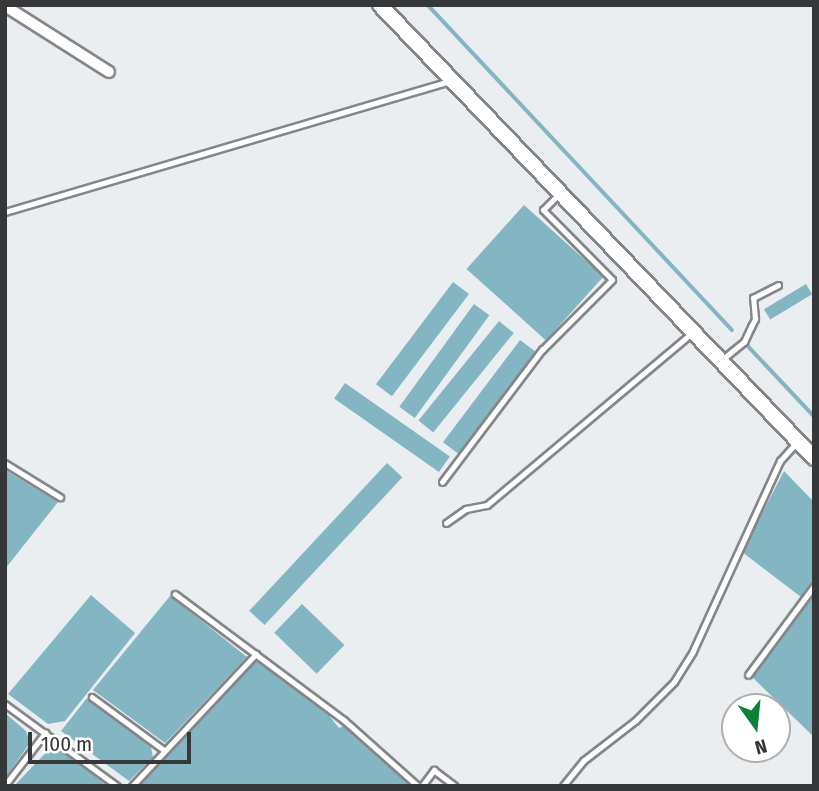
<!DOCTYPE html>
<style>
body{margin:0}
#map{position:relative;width:819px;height:791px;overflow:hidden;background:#ebeef1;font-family:"Fira Sans Condensed",sans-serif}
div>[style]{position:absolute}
.water>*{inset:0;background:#83b6c2;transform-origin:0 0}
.stream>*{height:3.5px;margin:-1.75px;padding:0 1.75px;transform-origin:1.75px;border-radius:1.75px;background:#83b6c2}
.roads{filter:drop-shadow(2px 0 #848689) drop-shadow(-2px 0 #848689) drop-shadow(0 2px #848689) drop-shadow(0 -2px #848689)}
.lane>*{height:4.5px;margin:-2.25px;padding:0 2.25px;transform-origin:2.25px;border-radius:2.25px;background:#fff}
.street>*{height:10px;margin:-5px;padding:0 5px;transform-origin:5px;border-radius:5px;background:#fff}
.secondary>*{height:14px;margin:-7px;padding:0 7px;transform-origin:7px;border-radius:7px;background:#fff}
span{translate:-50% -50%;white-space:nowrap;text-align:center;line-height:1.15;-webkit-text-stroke:6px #fff;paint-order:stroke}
.frame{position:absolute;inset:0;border:7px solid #363738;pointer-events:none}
.north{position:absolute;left:721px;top:693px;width:70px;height:70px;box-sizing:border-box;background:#fff;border:2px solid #afafaf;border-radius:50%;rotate:165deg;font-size:19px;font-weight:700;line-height:28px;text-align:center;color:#363738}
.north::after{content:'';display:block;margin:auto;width:24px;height:32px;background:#0a8139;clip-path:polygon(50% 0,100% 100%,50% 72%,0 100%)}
.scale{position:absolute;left:28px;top:732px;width:163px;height:32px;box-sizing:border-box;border:4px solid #363738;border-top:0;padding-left:9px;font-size:21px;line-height:24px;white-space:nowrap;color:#363738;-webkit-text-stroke:5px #fff;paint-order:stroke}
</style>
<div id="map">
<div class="water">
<i style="left:524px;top:205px;width:107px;height:86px;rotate:42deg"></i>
<i style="left:453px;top:282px;width:20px;height:128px;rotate:37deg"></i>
<i style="left:806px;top:284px;width:12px;height:49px;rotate:59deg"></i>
<i style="left:474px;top:304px;width:19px;height:127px;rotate:36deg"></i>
<i style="left:499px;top:321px;width:19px;height:128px;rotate:39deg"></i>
<i style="left:520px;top:340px;width:20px;height:128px;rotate:37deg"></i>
<i style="left:345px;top:383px;width:128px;height:19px;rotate:35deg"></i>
<i style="left:387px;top:463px;width:21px;height:202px;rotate:43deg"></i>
<i style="clip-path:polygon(5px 470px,58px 502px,5px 569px)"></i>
<i style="clip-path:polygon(784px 471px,814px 502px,814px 578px,801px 597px,742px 552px)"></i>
<i style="clip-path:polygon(814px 594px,814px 737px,752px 677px)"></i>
<i style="clip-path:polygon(91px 595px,135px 633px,65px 721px,48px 724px,8px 694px)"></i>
<i style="clip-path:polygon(170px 596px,247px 657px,165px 743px,93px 690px)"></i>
<i style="left:302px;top:604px;width:59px;height:40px;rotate:44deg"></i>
<i style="clip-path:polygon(255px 659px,327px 713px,339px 728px,345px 725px,412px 786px,139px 786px)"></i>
<i style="clip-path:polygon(87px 698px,151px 747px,153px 757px,129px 781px,61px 731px)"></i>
<i style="clip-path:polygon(5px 713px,26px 731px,30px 743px,5px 778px)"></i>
<i style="clip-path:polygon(54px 744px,107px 786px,14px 786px)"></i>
</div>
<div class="stream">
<i style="left:428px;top:5px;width:445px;rotate:46.9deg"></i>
<i style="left:748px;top:346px;width:96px;rotate:46.7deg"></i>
</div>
<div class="roads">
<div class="lane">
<i style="left:5px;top:212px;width:463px;rotate:-16.4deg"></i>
<i style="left:724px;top:358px;width:26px;rotate:-39deg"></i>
<i style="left:744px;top:342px;width:17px;rotate:-65deg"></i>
<i style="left:751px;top:327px;width:9px;rotate:-63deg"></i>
<i style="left:755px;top:319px;width:21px;rotate:-95deg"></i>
<i style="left:753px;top:298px;width:28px;rotate:-27deg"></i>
<i style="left:5px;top:463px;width:65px;rotate:31.7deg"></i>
<i style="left:442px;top:482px;width:166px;rotate:-52.9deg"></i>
<i style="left:542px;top:350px;width:99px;rotate:-45deg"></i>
<i style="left:612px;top:280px;width:98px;rotate:-134.6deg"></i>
<i style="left:543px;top:210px;width:20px;rotate:-45deg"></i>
<i style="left:446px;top:523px;width:24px;rotate:-35deg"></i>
<i style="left:466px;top:509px;width:21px;rotate:-11deg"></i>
<i style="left:487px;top:505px;width:268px;rotate:-40deg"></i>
<i style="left:175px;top:594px;width:211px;rotate:36.7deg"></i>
<i style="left:344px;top:720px;width:99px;rotate:41.7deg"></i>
<i style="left:748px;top:675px;width:111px;rotate:-53.4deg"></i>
<i style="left:92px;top:697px;width:89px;rotate:36.4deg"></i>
<i style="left:5px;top:704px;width:139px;rotate:36.2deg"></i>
<i style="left:5px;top:785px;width:66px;rotate:-52.4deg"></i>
<i style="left:132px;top:786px;width:181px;rotate:-46.8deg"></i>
<i style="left:422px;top:786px;width:20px;rotate:-53deg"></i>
<i style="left:434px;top:770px;width:26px;rotate:37deg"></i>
<i style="left:563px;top:786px;width:32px;rotate:-51deg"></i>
<i style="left:583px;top:761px;width:66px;rotate:-37.6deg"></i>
<i style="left:635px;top:721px;width:55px;rotate:-45deg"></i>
<i style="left:674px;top:682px;width:36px;rotate:-58deg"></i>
<i style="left:693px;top:651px;width:209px;rotate:-65.4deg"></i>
<i style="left:780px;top:461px;width:25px;rotate:-48deg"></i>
</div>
<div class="street">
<i style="left:5px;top:6px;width:123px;rotate:32.4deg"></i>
</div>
<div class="secondary">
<i style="left:380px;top:5px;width:627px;rotate:46.23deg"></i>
</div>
</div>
<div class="frame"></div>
<div class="north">N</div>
<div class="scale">100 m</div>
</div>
